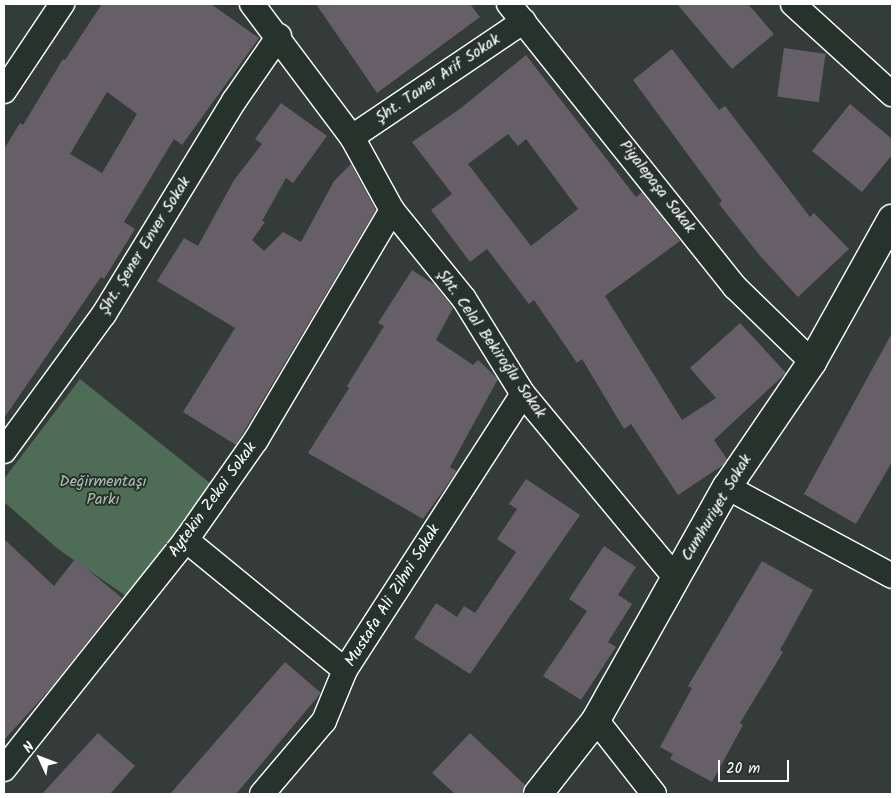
<!DOCTYPE html>
<meta charset="utf-8">
<style>
body{margin:0}
#map{position:relative;width:896px;height:798px;overflow:hidden;background:#333c39;font-family:Kalam,sans-serif}
div>[style]{position:absolute}
.green>*{inset:0;background:#4f6d56}
.building>*{inset:0;background:#665f67;transform-origin:0 0}
.roads{filter:drop-shadow(1px 0 #fff) drop-shadow(-1px 0 #fff) drop-shadow(0 1px #fff) drop-shadow(0 -1px #fff)}
.street>*{height:24px;margin:-12px;padding:0 12px;transform-origin:12px;border-radius:12px;background:#26332d}
.secondary>*{height:28px;margin:-14px;padding:0 14px;transform-origin:14px;border-radius:14px;background:#26332d}
span{translate:-50% -50%;white-space:nowrap;text-align:center;line-height:1.15;-webkit-text-stroke:4px #26332d;paint-order:stroke}
.street-label{font-size:16px;color:#fff}
.park-label{font-size:16px;color:#b0bdb3}
.frame{position:absolute;inset:0;border:5px solid #fff;pointer-events:none}
.north{position:absolute;left:15px;top:733px;width:50px;height:50px;-webkit-text-stroke:4px #26332d;paint-order:stroke;rotate:313deg;font-size:14px;font-weight:700;line-height:20px;text-align:center;color:#fff}
.north::after{content:'';display:block;margin:auto;width:18px;height:22px;background:#fff;clip-path:polygon(50% 0,100% 100%,50% 72%,0 100%)}
.scale{position:absolute;left:718px;top:760px;width:71px;height:22px;box-sizing:border-box;border:2px solid #fff;border-top:0;padding-left:6px;font-size:15px;line-height:18px;white-space:nowrap;color:#fff;-webkit-text-stroke:4px #26332d;paint-order:stroke}
</style>
<div id="map">
<div class="green">
<i style="clip-path:polygon(80px 379px,215px 487px,129px 598px,58px 549px,4px 502px,4px 479px)"></i>
</div>
<div class="building">
<i style="clip-path:polygon(evenodd,102px 4px,211px 4px,259px 38px,182px 145px,174px 139px,124px 222px,135px 229px,104px 279px,101px 277px,4px 418px,4px 149px,20px 123px,23px 125px,63px 59px,65px 60px,102px 4px,107px 92px,137px 114px,102px 173px,70px 154px,107px 92px)"></i>
<i style="clip-path:polygon(316px 4px,470px 4px,480px 17px,377px 93px)"></i>
<i style="clip-path:polygon(677px 4px,748px 4px,774px 34px,732px 69px)"></i>
<i style="left:784px;top:48px;width:42px;height:49px;rotate:8deg"></i>
<i style="clip-path:polygon(672px 49px,719px 110px,725px 106px,810px 217px,814px 213px,849px 249px,798px 297px,761px 257px,719px 204px,722px 201px,633px 80px)"></i>
<i style="clip-path:polygon(evenodd,526px 55px,636px 197px,642px 192px,680px 241px,605px 296px,682px 420px,716px 398px,690px 368px,740px 323px,786px 373px,714px 440px,727px 459px,723px 465px,678px 495px,631px 424px,624px 429px,582px 359px,577px 363px,534px 300px,529px 304px,487px 249px,470px 262px,431px 210px,452px 194px,412px 142px,461px 108px,526px 55px,508px 134px,518px 146px,526px 139px,578px 209px,531px 246px,468px 164px,508px 134px)"></i>
<i style="clip-path:polygon(281px 103px,327px 136px,293px 183px,286px 178px,262px 221px,265px 222px,252px 240px,264px 251px,283px 232px,301px 242px,334px 181px,351px 164px,376px 210px,236px 445px,183px 412px,235px 328px,157px 281px,184px 238px,198px 246px,234px 180px,262px 144px,255px 139px)"></i>
<i style="clip-path:polygon(850px 104px,892px 139px,892px 155px,862px 192px,812px 151px)"></i>
<i style="clip-path:polygon(412px 270px,435px 285px,453px 308px,436px 340px,473px 365px,478px 360px,498px 379px,450px 467px,457px 471px,423px 519px,308px 453px,349px 388px,347px 386px,384px 326px,378px 323px)"></i>
<i style="clip-path:polygon(892px 333px,892px 462px,856px 524px,804px 494px)"></i>
<i style="clip-path:polygon(526px 479px,580px 515px,470px 674px,414px 638px,436px 603px,457px 617px,464px 606px,475px 613px,516px 552px,497px 539px,517px 509px,509px 504px)"></i>
<i style="clip-path:polygon(4px 539px,54px 586px,75px 559px,122px 598px,51px 688px,4px 740px)"></i>
<i style="clip-path:polygon(604px 546px,636px 567px,618px 595px,632px 604px,608px 642px,616px 647px,581px 700px,543px 676px,587px 611px,569px 599px)"></i>
<i style="clip-path:polygon(762px 561px,813px 590px,780px 650px,783px 652px,740px 723px,743px 725px,712px 782px,670px 759px,673px 754px,660px 747px,692px 688px,688px 686px)"></i>
<i style="clip-path:polygon(285px 662px,321px 693px,236px 794px,170px 794px)"></i>
<i style="clip-path:polygon(98px 733px,135px 766px,110px 794px,42px 794px)"></i>
<i style="clip-path:polygon(470px 733px,525px 785px,523px 794px,455px 794px,432px 773px)"></i>
</div>
<div class="roads">
<div class="street">
<i style="left:252px;top:4px;width:166px;rotate:53.1deg"></i>
<i style="left:352px;top:137px;width:83px;rotate:61.3deg"></i>
<i style="left:392px;top:210px;width:114px;rotate:51deg"></i>
<i style="left:464px;top:299px;width:112px;rotate:58.2deg"></i>
<i style="left:523px;top:394px;width:238px;rotate:50.3deg"></i>
<i style="left:509px;top:4px;width:362px;rotate:51.4deg"></i>
<i style="left:735px;top:287px;width:107px;rotate:44.2deg"></i>
<i style="left:793px;top:4px;width:134px;rotate:42.3deg"></i>
<i style="left:4px;top:91px;width:105px;rotate:-56.3deg"></i>
<i style="left:352px;top:137px;width:207px;rotate:-34deg"></i>
<i style="left:4px;top:451px;width:170px;rotate:-53.9deg"></i>
<i style="left:104px;top:314px;width:250px;rotate:-58.6deg"></i>
<i style="left:234px;top:101px;width:79px;rotate:-55.3deg"></i>
<i style="left:727px;top:487px;width:187px;rotate:28.3deg"></i>
<i style="left:186px;top:540px;width:205px;rotate:39.3deg"></i>
<i style="left:596px;top:720px;width:94px;rotate:51.9deg"></i>
<i style="left:4px;top:769px;width:293px;rotate:-51.5deg"></i>
<i style="left:186px;top:540px;width:122px;rotate:-55deg"></i>
<i style="left:256px;top:440px;width:267px;rotate:-59.4deg"></i>
<i style="left:262px;top:794px;width:96px;rotate:-49.7deg"></i>
<i style="left:324px;top:721px;width:55px;rotate:-67.6deg"></i>
<i style="left:345px;top:670px;width:328px;rotate:-57.2deg"></i>
</div>
<div class="secondary">
<i style="left:538px;top:794px;width:94px;rotate:-51.9deg"></i>
<i style="left:596px;top:720px;width:267px;rotate:-60.7deg"></i>
<i style="left:727px;top:487px;width:151px;rotate:-55.8deg"></i>
<i style="left:812px;top:362px;width:164px;rotate:-60.8deg"></i>
</div>
</div>
<div class="street-label">
<span style="left:438px;top:79px;rotate:-34deg">Şht. Taner Arif Sokak</span>
<span style="left:657px;top:187px;rotate:52deg">Piyalepaşa Sokak</span>
<span style="left:145px;top:246px;rotate:-58deg">Şht. Şener Enver Sokak</span>
<span style="left:491px;top:344px;rotate:55deg">Şht. Celal Bekiroğlu Sokak</span>
<span style="left:213px;top:500px;rotate:-54deg">Aytekin Zekai Sokak</span>
<span style="left:717px;top:508px;rotate:-59deg">Cumhuriyet Sokak</span>
<span style="left:393px;top:596px;rotate:-58deg">Mustafa Ali Zihni Sokak</span>
</div>
<div class="park-label">
<span style="left:103px;top:491px">Değirmentaşı<br>Parkı</span>
</div>
<div class="frame"></div>
<div class="north">N</div>
<div class="scale">20 m</div>
</div>
